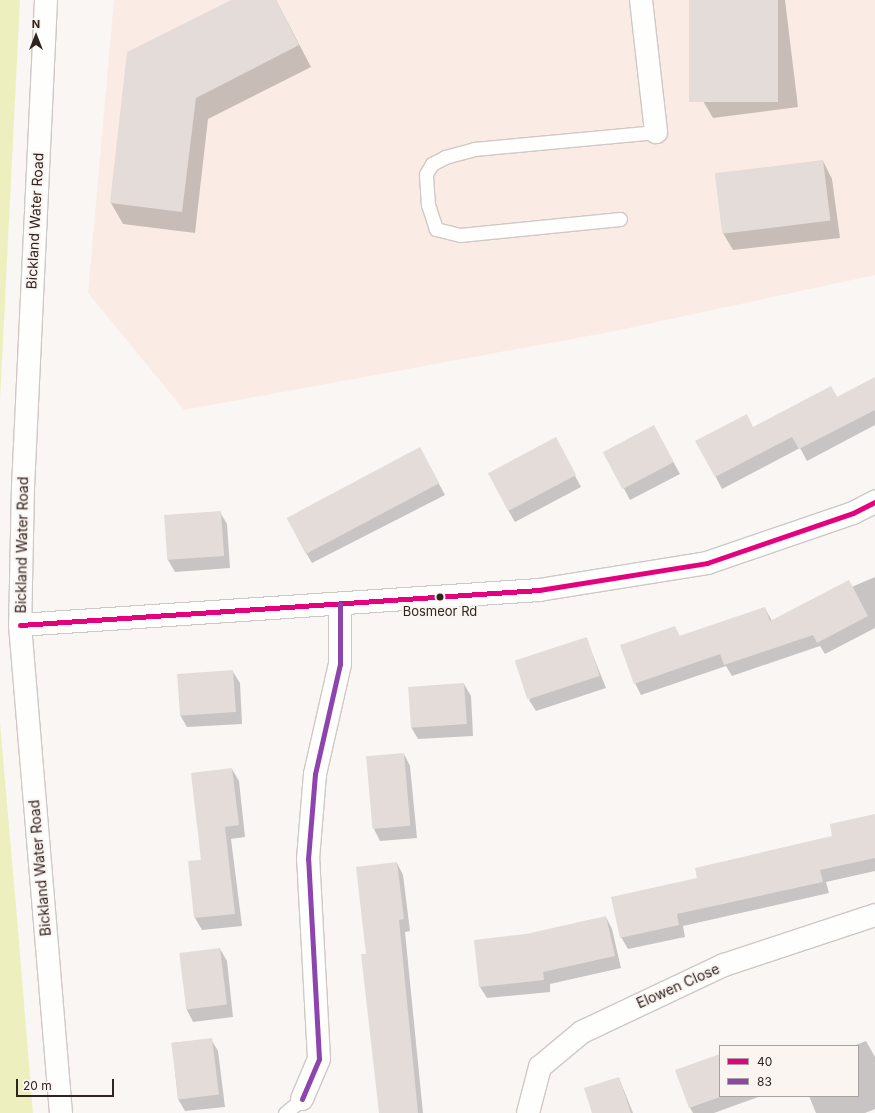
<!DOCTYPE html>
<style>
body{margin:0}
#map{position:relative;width:875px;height:1113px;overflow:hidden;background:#f9f6f4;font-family:Inter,sans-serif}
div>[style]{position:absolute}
.built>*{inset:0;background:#faece5}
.green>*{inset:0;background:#edf0be}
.shadow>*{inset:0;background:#0003}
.building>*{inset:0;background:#e3dcd9;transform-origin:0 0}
.roads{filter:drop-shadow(1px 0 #cfc8c5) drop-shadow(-1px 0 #cfc8c5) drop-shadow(0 1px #cfc8c5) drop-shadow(0 -1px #cfc8c5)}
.lane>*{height:13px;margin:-6.5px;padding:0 6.5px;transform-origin:6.5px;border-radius:6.5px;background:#fefefd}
.street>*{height:22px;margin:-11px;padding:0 11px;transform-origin:11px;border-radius:11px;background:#fefefd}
.secondary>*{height:22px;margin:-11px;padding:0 11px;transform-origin:11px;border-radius:11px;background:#fefefd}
.bus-1>*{height:5px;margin:-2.5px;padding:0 2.5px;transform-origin:2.5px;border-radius:2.5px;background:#e5007d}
.bus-2>*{height:5px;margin:-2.5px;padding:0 2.5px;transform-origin:2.5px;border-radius:2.5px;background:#8e44ad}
.dots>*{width:11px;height:11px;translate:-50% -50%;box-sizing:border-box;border:2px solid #fbf5f2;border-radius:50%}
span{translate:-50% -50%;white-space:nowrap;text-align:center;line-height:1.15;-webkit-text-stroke:4px #fbf5f2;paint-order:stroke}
.bus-label{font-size:13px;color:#2f241f}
.street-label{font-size:14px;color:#2f241f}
.legend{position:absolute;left:719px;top:1045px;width:140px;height:52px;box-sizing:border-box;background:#fbf5f2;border:1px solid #a9a19e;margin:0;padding:5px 7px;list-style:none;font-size:12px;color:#2f241f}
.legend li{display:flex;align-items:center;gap:8px;height:20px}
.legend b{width:20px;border:1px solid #a9a19e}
.north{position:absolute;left:16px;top:16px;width:40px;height:40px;-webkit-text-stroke:3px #fbf5f2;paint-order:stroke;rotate:0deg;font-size:11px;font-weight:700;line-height:16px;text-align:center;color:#2f241f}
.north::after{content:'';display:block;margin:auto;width:14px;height:18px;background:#2f241f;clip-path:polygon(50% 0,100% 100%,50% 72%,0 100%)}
.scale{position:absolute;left:16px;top:1079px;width:98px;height:18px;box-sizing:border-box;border:2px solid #2f241f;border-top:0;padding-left:5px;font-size:12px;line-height:14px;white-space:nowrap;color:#2f241f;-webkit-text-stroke:3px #fbf5f2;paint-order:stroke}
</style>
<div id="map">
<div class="built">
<i style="clip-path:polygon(114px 0,875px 0,875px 275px,610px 332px,184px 410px,88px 293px)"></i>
</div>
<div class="green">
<i style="clip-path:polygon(0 0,20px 0,0 401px)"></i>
<i style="clip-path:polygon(0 723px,18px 930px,33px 1113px,0 1113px)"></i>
</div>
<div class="shadow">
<i style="clip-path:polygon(233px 0,276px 0,311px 67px,208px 119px,195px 233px,123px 224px,111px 203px)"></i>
<i style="clip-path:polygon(690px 0,785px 0,798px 107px,713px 118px,703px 101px)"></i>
<i style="clip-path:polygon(823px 161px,832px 179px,840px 238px,733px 250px,723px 233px,717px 174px)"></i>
<i style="clip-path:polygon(875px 380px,875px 425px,807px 461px,800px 448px,722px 489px,697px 441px,754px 428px,837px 398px)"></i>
<i style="clip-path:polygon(661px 439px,680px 474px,630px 500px,605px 453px)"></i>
<i style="clip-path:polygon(562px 451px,581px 487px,515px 522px,508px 510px)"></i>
<i style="clip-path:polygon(426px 460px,445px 495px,312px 563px,305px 551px)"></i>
<i style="clip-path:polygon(220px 512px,227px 524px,230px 568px,175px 572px,168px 560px,165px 516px)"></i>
<i style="clip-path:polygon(875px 577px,875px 628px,825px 654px,820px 646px,732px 676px,726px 666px,641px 695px,635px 683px,675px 627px,680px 637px,765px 608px,772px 621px)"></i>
<i style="clip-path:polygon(586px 638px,606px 688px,536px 711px,529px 700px)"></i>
<i style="clip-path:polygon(233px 672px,240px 683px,242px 724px,187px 727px,180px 715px)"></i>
<i style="clip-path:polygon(464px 684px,471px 696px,473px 736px,418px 739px,411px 727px)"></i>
<i style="clip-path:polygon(404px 754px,410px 766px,417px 838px,380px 841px,374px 829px)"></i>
<i style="clip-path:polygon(232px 769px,239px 781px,245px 837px,231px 839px,242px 926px,202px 930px,195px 918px,202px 861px)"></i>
<i style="clip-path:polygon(875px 815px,875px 871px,826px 882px,829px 893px,683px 926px,685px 937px,628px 949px,621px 937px,698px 879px,834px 837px)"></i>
<i style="clip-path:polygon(397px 863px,403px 875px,410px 931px,405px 932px,423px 1113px,380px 1113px,367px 954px)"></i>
<i style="clip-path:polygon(606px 917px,612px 929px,621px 968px,550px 984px,550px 992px,487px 998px,480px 987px,526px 935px)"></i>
<i style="clip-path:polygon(220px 949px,227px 961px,233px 1017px,193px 1022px,187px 1010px,180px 954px)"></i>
<i style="clip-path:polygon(211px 1039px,218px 1051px,225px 1107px,185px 1111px,178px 1099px,172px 1043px)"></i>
<i style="clip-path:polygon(866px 1041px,875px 1057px,875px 1109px,865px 1113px,816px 1113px,809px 1096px,858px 1096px,858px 1046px,853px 1046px)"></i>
<i style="clip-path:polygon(720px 1055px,720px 1096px,761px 1096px,714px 1113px,693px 1113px,690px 1108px)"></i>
<i style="clip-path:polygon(619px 1078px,633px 1113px,593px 1113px)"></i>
</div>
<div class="building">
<i style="clip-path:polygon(231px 0,276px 0,299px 45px,196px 98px,182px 212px,110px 203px,127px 52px)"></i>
<i style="left:689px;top:0;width:89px;height:102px"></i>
<i style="left:823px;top:160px;width:61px;height:109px;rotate:83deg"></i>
<i style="clip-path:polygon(875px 377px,875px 410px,799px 449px,792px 437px,715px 477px,695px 441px,747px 414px,753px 427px,831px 386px,837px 397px)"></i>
<i style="left:654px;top:425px;width:42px;height:58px;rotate:62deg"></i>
<i style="left:556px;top:437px;width:43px;height:77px;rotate:62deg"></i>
<i style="left:420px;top:447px;width:41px;height:151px;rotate:62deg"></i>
<i style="left:221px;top:511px;width:45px;height:57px;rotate:86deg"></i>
<i style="clip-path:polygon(849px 580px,868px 616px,817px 643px,813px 635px,724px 665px,720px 654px,634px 684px,620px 645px,675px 626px,679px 636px,765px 607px,770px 621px)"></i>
<i style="left:587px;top:637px;width:41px;height:76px;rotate:72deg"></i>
<i style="left:233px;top:670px;width:42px;height:56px;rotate:86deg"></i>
<i style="left:464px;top:683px;width:41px;height:56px;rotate:86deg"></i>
<i style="left:404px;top:753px;width:73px;height:38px;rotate:85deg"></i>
<i style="clip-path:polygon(232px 768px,239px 825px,225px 827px,235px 914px,194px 918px,188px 861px,201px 860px,191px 773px)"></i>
<i style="clip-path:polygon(875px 814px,875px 858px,820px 870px,823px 882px,677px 914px,679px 925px,620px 938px,611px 897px,697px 878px,695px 868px,832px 836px,830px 824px)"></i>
<i style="clip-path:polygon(397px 862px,404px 919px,399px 920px,418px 1113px,379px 1113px,361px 954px,366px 954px,356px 867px)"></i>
<i style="clip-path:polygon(606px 916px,615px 956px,543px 972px,544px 980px,479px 987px,474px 940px,526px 934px)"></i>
<i style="left:220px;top:948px;width:57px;height:41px;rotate:83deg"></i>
<i style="left:212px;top:1038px;width:57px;height:41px;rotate:83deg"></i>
<i style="clip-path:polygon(720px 1054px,720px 1097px,689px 1108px,675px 1070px)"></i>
<i style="clip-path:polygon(619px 1077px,631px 1113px,592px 1113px,584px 1088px)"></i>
</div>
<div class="roads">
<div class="lane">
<i style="left:620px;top:219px;width:161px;rotate:174.3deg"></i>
<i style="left:460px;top:235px;width:25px;rotate:-166deg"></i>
<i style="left:436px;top:229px;width:25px;rotate:-108deg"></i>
<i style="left:428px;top:205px;width:31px;rotate:-94deg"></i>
<i style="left:426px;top:174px;width:12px;rotate:-59deg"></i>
<i style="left:432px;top:164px;width:15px;rotate:-28deg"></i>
<i style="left:445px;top:157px;width:30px;rotate:-15deg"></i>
<i style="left:474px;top:149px;width:183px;rotate:-5.3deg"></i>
<i style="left:285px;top:1113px;width:22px;rotate:-39deg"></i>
</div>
<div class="street">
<i style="left:641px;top:0;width:133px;rotate:83.5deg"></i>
<i style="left:20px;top:625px;width:520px;rotate:-3.86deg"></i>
<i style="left:539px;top:590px;width:170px;rotate:-9.1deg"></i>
<i style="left:707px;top:563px;width:154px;rotate:-18.9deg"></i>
<i style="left:853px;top:513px;width:25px;rotate:-27deg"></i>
<i style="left:302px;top:1099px;width:43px;rotate:-67deg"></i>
<i style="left:319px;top:1059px;width:200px;rotate:-93.1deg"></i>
<i style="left:308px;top:859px;width:85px;rotate:-85.3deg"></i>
<i style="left:315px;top:774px;width:113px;rotate:-77.2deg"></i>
<i style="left:340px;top:664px;width:60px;rotate:-90deg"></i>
<i style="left:528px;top:1113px;width:48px;rotate:-75.4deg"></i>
<i style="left:540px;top:1067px;width:55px;rotate:-39.8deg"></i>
<i style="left:582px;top:1032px;width:157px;rotate:-25.3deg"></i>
<i style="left:724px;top:965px;width:159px;rotate:-18.3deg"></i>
</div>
<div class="secondary">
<i style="left:46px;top:0;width:488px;rotate:92.7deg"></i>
<i style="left:23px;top:487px;width:138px;rotate:91.2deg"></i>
<i style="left:20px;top:625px;width:490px;rotate:85.2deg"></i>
</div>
</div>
<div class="bus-1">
<i style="left:20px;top:625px;width:520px;rotate:-3.86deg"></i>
<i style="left:539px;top:590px;width:170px;rotate:-9.1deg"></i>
<i style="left:707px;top:563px;width:154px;rotate:-18.9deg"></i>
<i style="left:853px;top:513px;width:25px;rotate:-27deg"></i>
</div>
<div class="bus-2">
<i style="left:302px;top:1099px;width:43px;rotate:-67deg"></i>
<i style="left:319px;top:1059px;width:200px;rotate:-93.1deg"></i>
<i style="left:308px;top:859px;width:85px;rotate:-85.3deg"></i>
<i style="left:315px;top:774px;width:113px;rotate:-77.2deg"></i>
<i style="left:340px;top:664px;width:60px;rotate:-90deg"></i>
</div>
<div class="dots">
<i style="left:440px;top:597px;background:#2f241f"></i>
</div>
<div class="bus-label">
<span style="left:440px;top:611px">Bosmeor Rd</span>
</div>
<div class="street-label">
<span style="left:35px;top:221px;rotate:-87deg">Bickland Water Road</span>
<span style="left:22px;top:545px;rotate:-89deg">Bickland Water Road</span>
<span style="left:40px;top:868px;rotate:-95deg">Bickland Water Road</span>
<span style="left:678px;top:986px;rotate:-24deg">Elowen Close</span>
</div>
<ul class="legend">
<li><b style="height:5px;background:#e5007d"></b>40</li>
<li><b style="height:5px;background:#8e44ad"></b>83</li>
</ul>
<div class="north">N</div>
<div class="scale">20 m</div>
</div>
